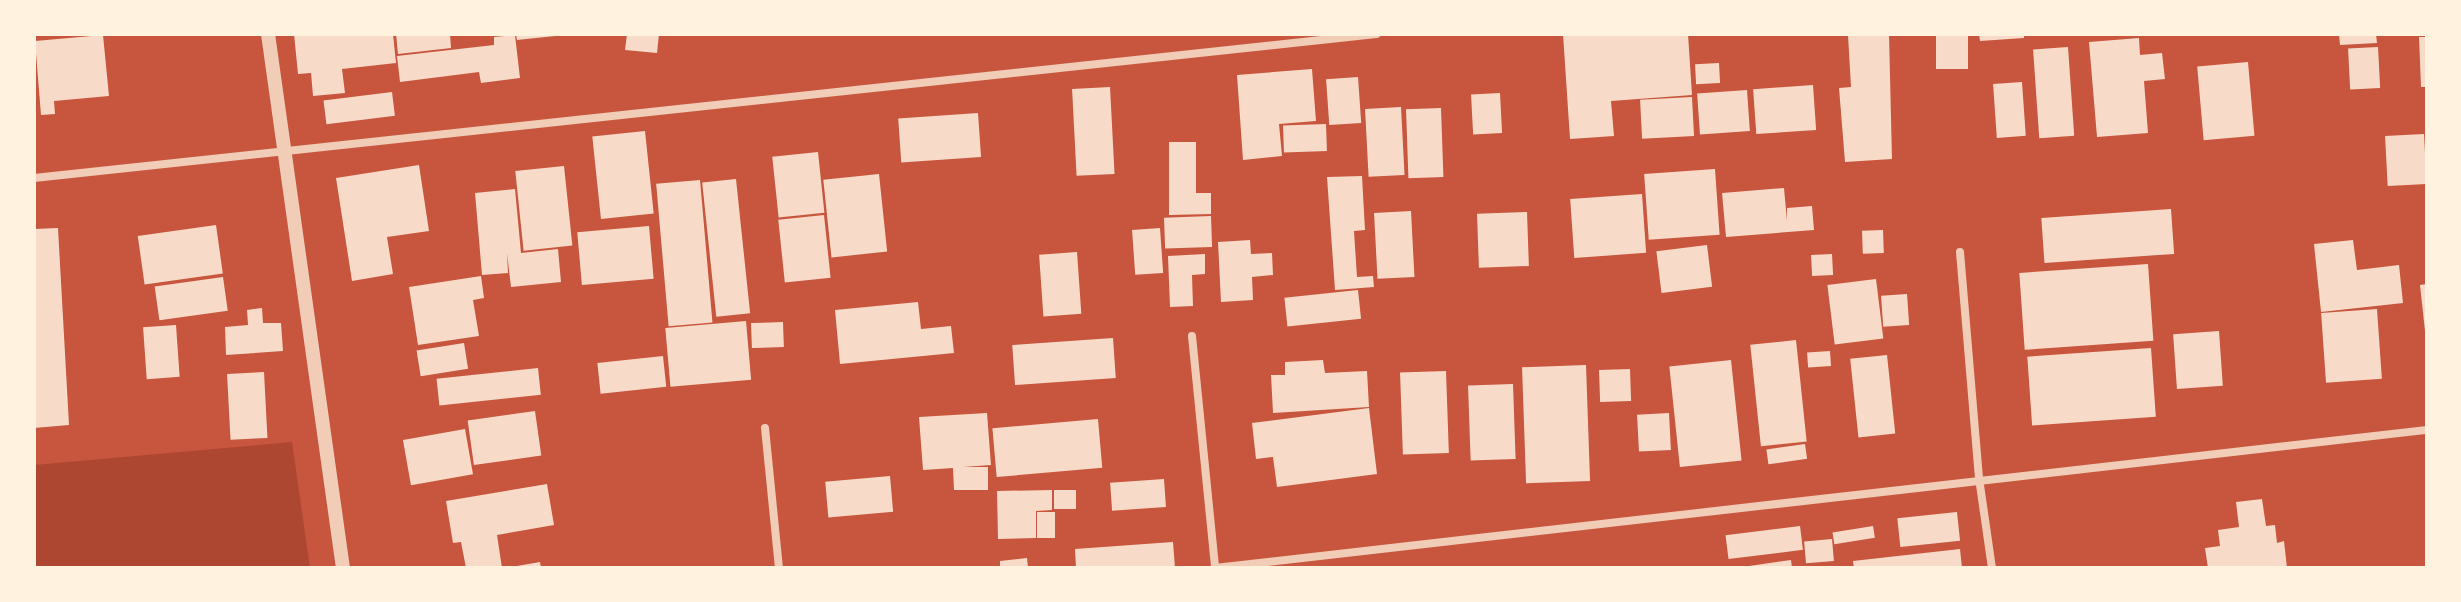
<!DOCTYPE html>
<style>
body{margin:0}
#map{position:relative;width:2461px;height:602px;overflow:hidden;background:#c8553d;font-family:Figtree,sans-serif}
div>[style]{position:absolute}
.green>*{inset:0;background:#ae4732}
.building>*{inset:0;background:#f7dbc8;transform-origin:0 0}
.minor>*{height:8px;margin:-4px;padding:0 4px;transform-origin:4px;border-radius:4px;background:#f1ccb7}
.tertiary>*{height:14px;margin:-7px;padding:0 7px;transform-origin:7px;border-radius:7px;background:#f1ccb7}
span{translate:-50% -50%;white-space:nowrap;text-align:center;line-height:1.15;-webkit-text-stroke:7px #fff3e0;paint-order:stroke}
.frame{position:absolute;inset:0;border:36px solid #fff3e0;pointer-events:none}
</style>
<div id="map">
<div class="green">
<i style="clip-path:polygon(292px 442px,310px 568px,34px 568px,34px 465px)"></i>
</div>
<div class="building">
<i style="clip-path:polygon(294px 34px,393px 34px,396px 63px,342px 69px,345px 93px,313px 96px,311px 73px,298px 74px)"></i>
<i style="clip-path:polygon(396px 34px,450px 34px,451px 48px,398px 54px)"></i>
<i style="clip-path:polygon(516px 34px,555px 34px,555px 36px,517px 40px)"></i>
<i style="clip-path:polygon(627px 34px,659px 34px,657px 53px,625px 50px)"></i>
<i style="clip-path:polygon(1563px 34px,1688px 34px,1692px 95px,1611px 101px,1614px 136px,1570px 139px)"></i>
<i style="clip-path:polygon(1889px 34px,1892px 159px,1845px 162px,1839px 88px,1851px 87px,1848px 35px)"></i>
<i style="left:1936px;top:34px;width:32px;height:35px"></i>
<i style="clip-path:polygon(1979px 34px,2024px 34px,2024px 38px,1980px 41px)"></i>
<i style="clip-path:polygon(2339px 34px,2376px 34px,2377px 43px,2340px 45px)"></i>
<i style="clip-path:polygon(103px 35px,109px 96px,54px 101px,55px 114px,41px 115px,35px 41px)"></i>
<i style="clip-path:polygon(515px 35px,520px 78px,481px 83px,479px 72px,400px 82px,397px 56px,494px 45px,494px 37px)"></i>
<i style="clip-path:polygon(2419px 37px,2427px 37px,2427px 87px,2421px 87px)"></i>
<i style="clip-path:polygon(2139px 38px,2140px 55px,2162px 53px,2165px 79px,2144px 81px,2148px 133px,2097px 137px,2089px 42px)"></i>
<i style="left:2068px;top:47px;width:89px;height:35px;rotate:86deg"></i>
<i style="left:2378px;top:47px;width:41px;height:30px;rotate:87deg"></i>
<i style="left:2248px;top:62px;width:74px;height:51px;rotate:85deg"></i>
<i style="left:1719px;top:63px;width:20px;height:24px;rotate:87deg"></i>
<i style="clip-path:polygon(1312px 69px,1316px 121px,1279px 124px,1282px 156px,1243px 160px,1237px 75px)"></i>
<i style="left:1358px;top:77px;width:46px;height:32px;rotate:86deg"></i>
<i style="left:2022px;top:82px;width:54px;height:29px;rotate:86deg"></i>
<i style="left:1813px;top:85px;width:45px;height:60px;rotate:86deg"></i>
<i style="left:1110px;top:87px;width:87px;height:38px;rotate:87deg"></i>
<i style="left:1747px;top:90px;width:41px;height:50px;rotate:86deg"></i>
<i style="left:392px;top:92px;width:24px;height:69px;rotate:83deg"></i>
<i style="left:1500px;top:93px;width:40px;height:29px;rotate:87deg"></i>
<i style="left:1692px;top:97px;width:39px;height:52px;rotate:87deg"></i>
<i style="left:1401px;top:107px;width:68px;height:36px;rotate:87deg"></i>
<i style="left:1441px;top:108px;width:69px;height:35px;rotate:88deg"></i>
<i style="left:978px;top:113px;width:44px;height:80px;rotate:86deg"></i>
<i style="left:1326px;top:124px;width:27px;height:43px;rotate:88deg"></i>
<i style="left:645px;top:131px;width:83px;height:53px;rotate:84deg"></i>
<i style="left:2424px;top:134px;width:50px;height:39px;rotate:87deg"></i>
<i style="clip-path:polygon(1169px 142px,1196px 142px,1196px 193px,1211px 193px,1211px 214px,1169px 215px)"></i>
<i style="left:818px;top:152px;width:61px;height:46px;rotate:84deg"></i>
<i style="clip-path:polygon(419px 165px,429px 231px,387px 237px,393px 274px,352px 281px,336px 178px)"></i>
<i style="left:564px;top:166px;width:80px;height:49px;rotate:84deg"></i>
<i style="left:1715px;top:169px;width:66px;height:71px;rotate:86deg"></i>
<i style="left:879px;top:174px;width:78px;height:56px;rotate:84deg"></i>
<i style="clip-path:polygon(1362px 176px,1365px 230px,1354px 231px,1357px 277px,1373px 276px,1374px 287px,1335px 290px,1327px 177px)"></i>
<i style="left:736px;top:179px;width:135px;height:34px;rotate:84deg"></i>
<i style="left:700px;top:180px;width:143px;height:44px;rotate:85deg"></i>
<i style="clip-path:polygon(1784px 188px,1787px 221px,1787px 208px,1812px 206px,1814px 230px,1726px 237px,1722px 193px)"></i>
<i style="clip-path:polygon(515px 189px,521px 253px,558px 249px,561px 282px,511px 287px,507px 253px,508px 273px,482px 275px,475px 193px)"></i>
<i style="left:1642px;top:194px;width:59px;height:72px;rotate:86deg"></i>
<i style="left:2171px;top:209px;width:45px;height:130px;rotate:86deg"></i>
<i style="left:1411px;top:211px;width:66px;height:37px;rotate:87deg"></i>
<i style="left:1527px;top:212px;width:54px;height:50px;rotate:88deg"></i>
<i style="left:824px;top:215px;width:63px;height:46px;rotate:84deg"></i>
<i style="left:1211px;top:216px;width:31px;height:47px;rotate:88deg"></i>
<i style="left:216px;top:225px;width:49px;height:79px;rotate:82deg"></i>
<i style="left:649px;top:226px;width:53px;height:72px;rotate:85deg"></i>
<i style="clip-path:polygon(58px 228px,69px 425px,34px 428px,34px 229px)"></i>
<i style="left:1160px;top:228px;width:45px;height:28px;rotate:86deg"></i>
<i style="left:1883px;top:230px;width:23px;height:21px;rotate:88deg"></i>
<i style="clip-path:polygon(1250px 240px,1251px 254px,1272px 253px,1273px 275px,1252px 277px,1253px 300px,1221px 302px,1218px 242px)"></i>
<i style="clip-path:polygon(2353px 240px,2357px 270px,2399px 265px,2403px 303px,2321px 312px,2314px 244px)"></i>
<i style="left:1707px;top:245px;width:42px;height:51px;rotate:83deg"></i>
<i style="left:1077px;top:252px;width:62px;height:38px;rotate:86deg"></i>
<i style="clip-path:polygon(1205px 254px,1205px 274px,1192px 275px,1193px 306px,1170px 307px,1168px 256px)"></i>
<i style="left:1832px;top:254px;width:21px;height:21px;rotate:87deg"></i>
<i style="left:2148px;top:264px;width:77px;height:129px;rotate:86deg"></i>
<i style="clip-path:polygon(481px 276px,484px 298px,473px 300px,479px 336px,418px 345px,409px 287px)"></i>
<i style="left:223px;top:277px;width:34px;height:69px;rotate:82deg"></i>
<i style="left:1876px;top:279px;width:60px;height:49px;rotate:83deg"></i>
<i style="clip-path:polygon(2427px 284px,2427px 331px,2425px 331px,2420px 285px)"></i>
<i style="left:1358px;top:290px;width:29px;height:74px;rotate:84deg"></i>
<i style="left:1907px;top:294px;width:31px;height:26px;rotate:86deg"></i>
<i style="clip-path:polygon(918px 302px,921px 329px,951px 326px,954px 353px,840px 364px,835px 310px)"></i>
<i style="clip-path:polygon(262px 308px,263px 323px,281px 323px,283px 351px,226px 355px,225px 327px,248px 325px,247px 310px)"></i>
<i style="left:2377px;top:309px;width:70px;height:56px;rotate:86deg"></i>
<i style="left:746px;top:321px;width:59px;height:81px;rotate:85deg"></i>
<i style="left:783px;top:322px;width:25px;height:32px;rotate:88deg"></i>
<i style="left:176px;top:325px;width:52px;height:33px;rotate:86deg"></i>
<i style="left:2219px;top:331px;width:55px;height:46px;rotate:86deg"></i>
<i style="left:1113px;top:338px;width:40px;height:101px;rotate:86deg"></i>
<i style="left:1796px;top:340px;width:102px;height:46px;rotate:84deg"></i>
<i style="left:464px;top:343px;width:26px;height:48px;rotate:81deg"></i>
<i style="left:2151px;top:348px;width:69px;height:124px;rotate:86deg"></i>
<i style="left:1830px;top:351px;width:15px;height:23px;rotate:86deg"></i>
<i style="left:1887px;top:355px;width:79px;height:37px;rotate:84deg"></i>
<i style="left:663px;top:356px;width:31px;height:66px;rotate:84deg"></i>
<i style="clip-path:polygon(1323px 360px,1325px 373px,1367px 371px,1369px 407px,1273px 413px,1271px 375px,1285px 375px,1285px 362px)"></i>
<i style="left:1731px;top:360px;width:101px;height:62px;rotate:84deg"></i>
<i style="left:1586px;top:365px;width:116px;height:64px;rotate:88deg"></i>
<i style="left:538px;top:368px;width:27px;height:102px;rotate:84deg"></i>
<i style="left:1630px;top:369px;width:32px;height:31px;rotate:88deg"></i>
<i style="left:1446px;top:371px;width:82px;height:46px;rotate:88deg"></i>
<i style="left:264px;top:372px;width:66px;height:37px;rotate:87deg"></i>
<i style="left:1513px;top:384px;width:75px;height:45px;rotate:88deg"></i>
<i style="clip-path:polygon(1369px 408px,1377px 474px,1277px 487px,1273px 457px,1256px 459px,1252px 423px)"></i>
<i style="left:535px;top:411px;width:45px;height:68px;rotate:82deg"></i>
<i style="clip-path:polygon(987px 413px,991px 465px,963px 467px,988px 467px,988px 490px,954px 490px,953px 468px,923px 470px,919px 417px)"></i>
<i style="left:1669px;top:413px;width:37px;height:32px;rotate:87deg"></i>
<i style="left:1098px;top:419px;width:49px;height:106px;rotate:85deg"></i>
<i style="left:465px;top:429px;width:46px;height:63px;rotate:80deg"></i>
<i style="left:1805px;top:444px;width:15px;height:39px;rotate:82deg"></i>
<i style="left:890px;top:476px;width:36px;height:65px;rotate:85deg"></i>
<i style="left:1164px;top:479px;width:28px;height:54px;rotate:86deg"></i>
<i style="clip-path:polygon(547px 484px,554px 525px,497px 535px,502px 568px,466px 568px,461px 542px,453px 543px,446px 501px)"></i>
<i style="clip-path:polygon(1052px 490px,1052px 510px,1036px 511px,1036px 538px,998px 539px,997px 491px)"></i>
<i style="left:1054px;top:490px;width:22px;height:19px"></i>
<i style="clip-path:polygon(2262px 499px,2266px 526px,2275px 525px,2277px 543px,2284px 541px,2287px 568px,2208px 568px,2205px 548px,2220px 546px,2218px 530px,2239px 527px,2236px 502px)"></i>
<i style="left:1037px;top:512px;width:18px;height:26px"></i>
<i style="left:1957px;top:512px;width:29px;height:60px;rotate:84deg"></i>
<i style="left:1800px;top:526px;width:24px;height:75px;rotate:83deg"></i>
<i style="left:1873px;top:526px;width:12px;height:41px;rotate:81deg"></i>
<i style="left:1832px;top:539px;width:22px;height:28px;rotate:85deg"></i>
<i style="clip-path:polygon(1173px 542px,1175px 568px,1076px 568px,1075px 549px)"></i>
<i style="clip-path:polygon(1960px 549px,1962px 568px,1854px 568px,1853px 561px)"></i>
<i style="clip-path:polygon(1027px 558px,1028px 568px,1000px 568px,1000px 561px)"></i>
<i style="clip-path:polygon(1791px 560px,1792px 568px,1749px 568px,1749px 566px)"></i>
<i style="clip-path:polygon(540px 562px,541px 568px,517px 568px,517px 566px)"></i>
</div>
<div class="minor">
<i style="left:34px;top:178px;width:1350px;rotate:-6.12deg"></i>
<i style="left:1960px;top:252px;width:227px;rotate:85.2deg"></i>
<i style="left:1979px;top:478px;width:91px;rotate:81.8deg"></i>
<i style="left:1192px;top:336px;width:233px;rotate:84.3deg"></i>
<i style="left:765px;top:428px;width:141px;rotate:84.3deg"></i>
<i style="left:1215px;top:568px;width:1220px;rotate:-6.5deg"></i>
</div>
<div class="tertiary">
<i style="left:268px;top:34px;width:539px;rotate:82.01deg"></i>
</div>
<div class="frame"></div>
</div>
